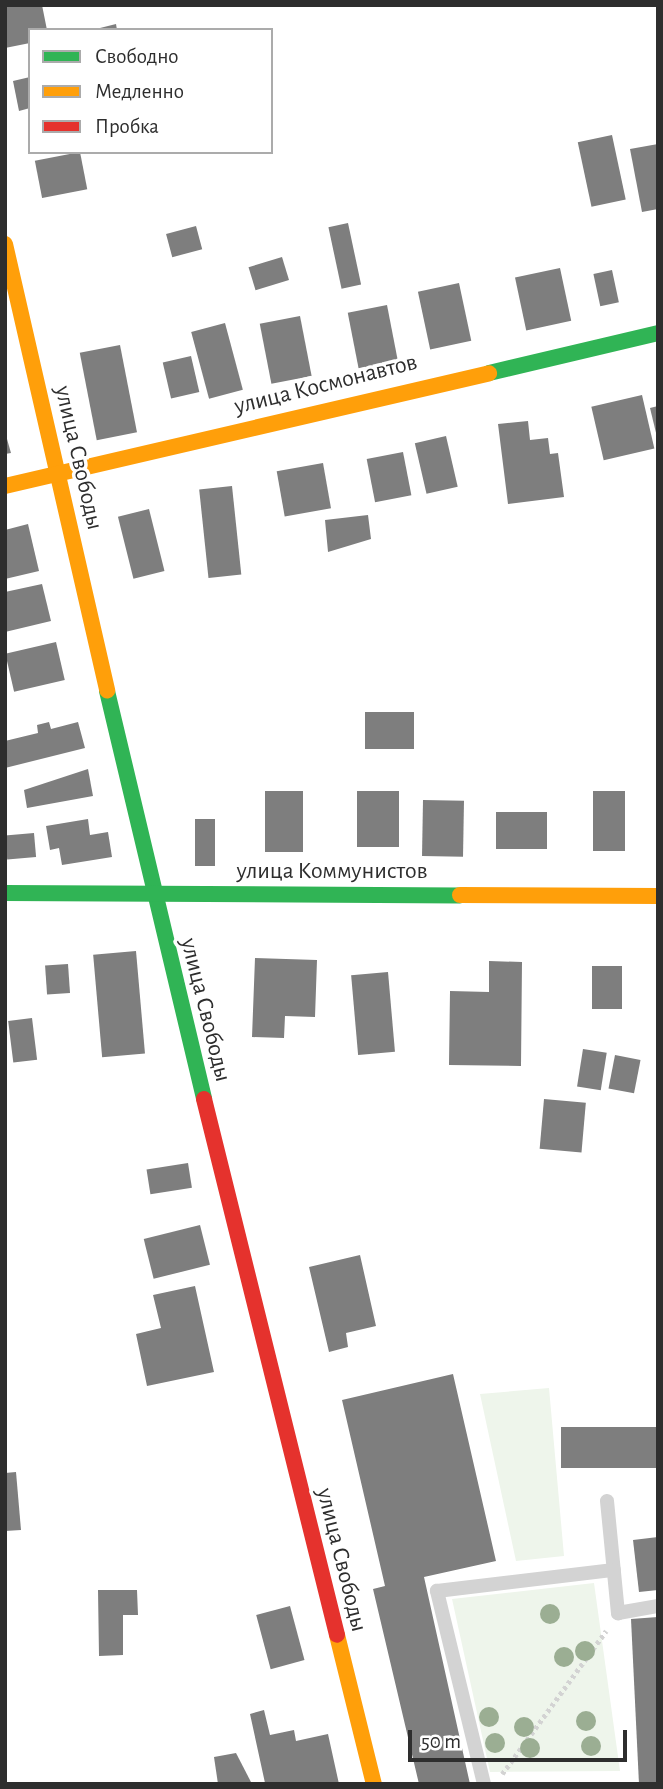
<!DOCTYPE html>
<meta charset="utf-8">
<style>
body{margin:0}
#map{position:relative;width:663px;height:1789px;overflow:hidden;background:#fff;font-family:"Alegreya Sans",sans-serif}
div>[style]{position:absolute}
.green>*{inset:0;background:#eef5eb}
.building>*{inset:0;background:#7e7e7e;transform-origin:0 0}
.path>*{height:4.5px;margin-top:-2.25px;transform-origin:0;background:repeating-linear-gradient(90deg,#d3d3d3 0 3.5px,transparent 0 7px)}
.lane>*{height:14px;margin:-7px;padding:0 7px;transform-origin:7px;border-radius:7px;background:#d3d3d3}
.fast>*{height:16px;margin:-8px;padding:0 8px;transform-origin:8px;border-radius:8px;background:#30b455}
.slow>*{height:16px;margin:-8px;padding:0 8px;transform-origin:8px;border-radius:8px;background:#ff9f0a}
.jam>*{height:16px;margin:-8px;padding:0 8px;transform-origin:8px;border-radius:8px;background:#e5322d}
.trees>*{width:20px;height:20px;margin:-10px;border-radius:50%;background:#9bae93}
span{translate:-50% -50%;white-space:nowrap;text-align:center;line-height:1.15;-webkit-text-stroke:7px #fff;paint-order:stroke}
.street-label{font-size:24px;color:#2e2e2e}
.frame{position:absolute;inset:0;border:7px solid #2e2e2e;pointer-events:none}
.legend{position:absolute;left:28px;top:28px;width:245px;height:126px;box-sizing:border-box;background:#fff;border:2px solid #ababab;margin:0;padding:9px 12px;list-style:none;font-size:21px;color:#2e2e2e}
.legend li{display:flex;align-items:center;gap:14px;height:35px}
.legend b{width:35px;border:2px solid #ababab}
.scale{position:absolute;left:408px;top:1730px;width:219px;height:32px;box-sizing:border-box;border:4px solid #2e2e2e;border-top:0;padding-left:9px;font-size:21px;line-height:24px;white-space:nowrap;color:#2e2e2e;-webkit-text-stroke:5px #fff;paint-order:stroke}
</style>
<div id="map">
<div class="green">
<i style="clip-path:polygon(549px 1388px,564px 1556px,516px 1561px,480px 1394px)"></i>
<i style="clip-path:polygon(594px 1583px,620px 1771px,490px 1772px,452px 1599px)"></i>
</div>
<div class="building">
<i style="clip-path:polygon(42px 5px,47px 30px,30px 30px,30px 43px,5px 48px,5px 7px)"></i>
<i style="clip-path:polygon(116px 24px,117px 30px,96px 30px,96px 29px)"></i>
<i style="clip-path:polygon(30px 77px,30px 108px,19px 111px,13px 81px)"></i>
<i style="left:612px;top:135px;width:66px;height:35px;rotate:78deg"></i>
<i style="clip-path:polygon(658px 144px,658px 209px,642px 212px,630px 149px)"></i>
<i style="left:80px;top:152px;width:38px;height:46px;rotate:79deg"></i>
<i style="left:348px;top:223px;width:63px;height:20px;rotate:78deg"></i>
<i style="left:196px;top:226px;width:24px;height:31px;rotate:75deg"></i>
<i style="left:282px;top:257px;width:24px;height:35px;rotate:73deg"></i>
<i style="left:560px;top:268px;width:54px;height:46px;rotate:78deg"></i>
<i style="left:612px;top:270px;width:33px;height:19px;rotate:78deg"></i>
<i style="left:459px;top:283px;width:59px;height:42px;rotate:78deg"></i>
<i style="left:387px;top:305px;width:57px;height:40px;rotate:79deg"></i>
<i style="left:300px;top:316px;width:61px;height:41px;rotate:79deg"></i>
<i style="left:225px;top:323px;width:69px;height:35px;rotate:75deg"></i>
<i style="left:120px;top:345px;width:89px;height:41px;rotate:79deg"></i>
<i style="left:191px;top:356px;width:37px;height:29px;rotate:77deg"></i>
<i style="left:642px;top:395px;width:55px;height:52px;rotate:77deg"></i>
<i style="clip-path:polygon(658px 406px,658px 437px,657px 437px,650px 408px)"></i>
<i style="clip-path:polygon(528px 421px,530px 440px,548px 438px,550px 454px,558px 453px,564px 497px,508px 504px,498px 424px)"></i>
<i style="clip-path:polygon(5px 432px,11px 453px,5px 454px)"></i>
<i style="left:446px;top:436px;width:52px;height:32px;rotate:77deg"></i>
<i style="left:403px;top:452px;width:44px;height:37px;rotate:79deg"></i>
<i style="left:323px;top:463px;width:46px;height:47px;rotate:80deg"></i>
<i style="left:232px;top:486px;width:89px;height:33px;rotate:84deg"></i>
<i style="left:149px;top:509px;width:64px;height:32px;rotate:76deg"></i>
<i style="clip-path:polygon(368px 515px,371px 539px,328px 552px,325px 520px)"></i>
<i style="clip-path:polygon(28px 524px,39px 571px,5px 579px,5px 530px)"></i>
<i style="clip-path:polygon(42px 584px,51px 621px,5px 632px,5px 592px)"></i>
<i style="left:56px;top:642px;width:39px;height:52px;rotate:77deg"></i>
<i style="left:365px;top:712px;width:49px;height:37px"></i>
<i style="clip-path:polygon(49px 722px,51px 729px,78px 722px,85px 748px,5px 768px,5px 741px,38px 733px,37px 725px)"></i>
<i style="clip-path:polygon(88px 769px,93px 796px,27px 808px,24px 790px)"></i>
<i style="left:265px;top:791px;width:38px;height:61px"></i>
<i style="left:357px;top:791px;width:42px;height:56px"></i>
<i style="left:593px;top:791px;width:32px;height:60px"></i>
<i style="left:423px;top:800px;width:41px;height:56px;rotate:1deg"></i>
<i style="left:496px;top:812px;width:51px;height:37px"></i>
<i style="clip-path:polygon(88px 819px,90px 835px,108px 832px,112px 857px,62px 865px,59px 848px,50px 850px,46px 826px)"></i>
<i style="left:195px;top:819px;width:20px;height:47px"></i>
<i style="left:34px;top:833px;width:24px;height:29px;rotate:85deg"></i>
<i style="left:136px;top:951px;width:103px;height:43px;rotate:85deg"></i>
<i style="clip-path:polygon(255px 958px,317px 960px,315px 1017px,285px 1016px,284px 1038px,252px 1037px)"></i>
<i style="clip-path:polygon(489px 961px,522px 962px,521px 1066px,449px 1065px,450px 991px,489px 992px)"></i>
<i style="left:68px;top:964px;width:29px;height:23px;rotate:86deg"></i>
<i style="left:592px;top:966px;width:30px;height:43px"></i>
<i style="left:388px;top:972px;width:80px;height:37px;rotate:85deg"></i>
<i style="left:32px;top:1018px;width:42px;height:24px;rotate:83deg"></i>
<i style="left:583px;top:1049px;width:24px;height:38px;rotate:9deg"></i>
<i style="left:615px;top:1055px;width:26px;height:34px;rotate:11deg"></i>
<i style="left:544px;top:1099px;width:42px;height:50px;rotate:5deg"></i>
<i style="left:188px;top:1163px;width:25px;height:42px;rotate:81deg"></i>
<i style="left:200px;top:1225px;width:41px;height:58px;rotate:76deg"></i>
<i style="clip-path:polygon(360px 1255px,376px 1326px,346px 1333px,348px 1347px,329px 1352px,309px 1267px)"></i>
<i style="clip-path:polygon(195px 1286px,214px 1372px,147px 1386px,136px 1334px,161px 1328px,153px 1295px)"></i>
<i style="clip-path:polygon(453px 1374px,496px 1561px,424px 1577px,470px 1784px,419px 1784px,373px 1589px,385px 1586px,342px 1400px)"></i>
<i style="left:658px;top:1427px;width:41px;height:97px;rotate:90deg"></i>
<i style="clip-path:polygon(16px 1472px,21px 1530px,5px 1531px,5px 1473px)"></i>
<i style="clip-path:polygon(658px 1537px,658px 1590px,639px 1592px,633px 1540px)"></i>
<i style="clip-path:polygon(98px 1590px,137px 1590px,138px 1615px,123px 1615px,123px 1655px,99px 1656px)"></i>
<i style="left:290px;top:1606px;width:56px;height:35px;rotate:75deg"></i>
<i style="clip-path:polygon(658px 1617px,658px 1784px,639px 1784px,631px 1619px)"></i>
<i style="clip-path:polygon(264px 1710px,270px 1735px,294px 1730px,296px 1741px,328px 1734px,339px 1784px,265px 1783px,250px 1714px)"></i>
<i style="clip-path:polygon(236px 1753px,252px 1784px,218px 1784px,214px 1757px)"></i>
</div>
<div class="path">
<i style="left:502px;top:1774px;width:177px;rotate:-54deg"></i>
</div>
<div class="lane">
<i style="left:607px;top:1501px;width:113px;rotate:84.4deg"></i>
<i style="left:618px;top:1613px;width:41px;rotate:-9.9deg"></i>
<i style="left:484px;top:1784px;width:199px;rotate:-103.7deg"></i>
<i style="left:437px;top:1591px;width:178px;rotate:-6.8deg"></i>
</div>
<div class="fast">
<i style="left:489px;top:373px;width:174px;rotate:-13.3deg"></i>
<i style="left:107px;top:691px;width:419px;rotate:76.6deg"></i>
<i style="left:5px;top:893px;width:455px;rotate:0.3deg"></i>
</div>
<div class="slow">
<i style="left:5px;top:244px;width:458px;rotate:77.1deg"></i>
<i style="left:5px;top:486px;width:497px;rotate:-13.1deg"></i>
<i style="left:460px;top:895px;width:198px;rotate:0.3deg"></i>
<i style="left:337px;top:1635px;width:154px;rotate:76.1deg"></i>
</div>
<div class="jam">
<i style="left:204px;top:1099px;width:552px;rotate:76.06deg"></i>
</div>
<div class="trees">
<i style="left:550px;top:1614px"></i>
<i style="left:585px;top:1651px"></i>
<i style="left:564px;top:1657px"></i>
<i style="left:489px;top:1717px"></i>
<i style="left:586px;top:1721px"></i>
<i style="left:524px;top:1727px"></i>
<i style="left:495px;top:1743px"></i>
<i style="left:591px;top:1746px"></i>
<i style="left:530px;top:1748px"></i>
</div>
<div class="street-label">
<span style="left:326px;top:385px;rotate:-14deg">улица Космонавтов</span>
<span style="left:78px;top:458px;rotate:77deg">улица Свободы</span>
<span style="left:332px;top:872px">улица Коммунистов</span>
<span style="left:205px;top:1010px;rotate:76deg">улица Свободы</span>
<span style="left:341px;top:1560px;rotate:76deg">улица Свободы</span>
</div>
<div class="frame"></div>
<ul class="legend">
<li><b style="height:9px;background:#30b455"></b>Свободно</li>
<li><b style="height:9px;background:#ff9f0a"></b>Медленно</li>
<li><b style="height:9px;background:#e5322d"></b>Пробка</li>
</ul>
<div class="scale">50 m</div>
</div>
